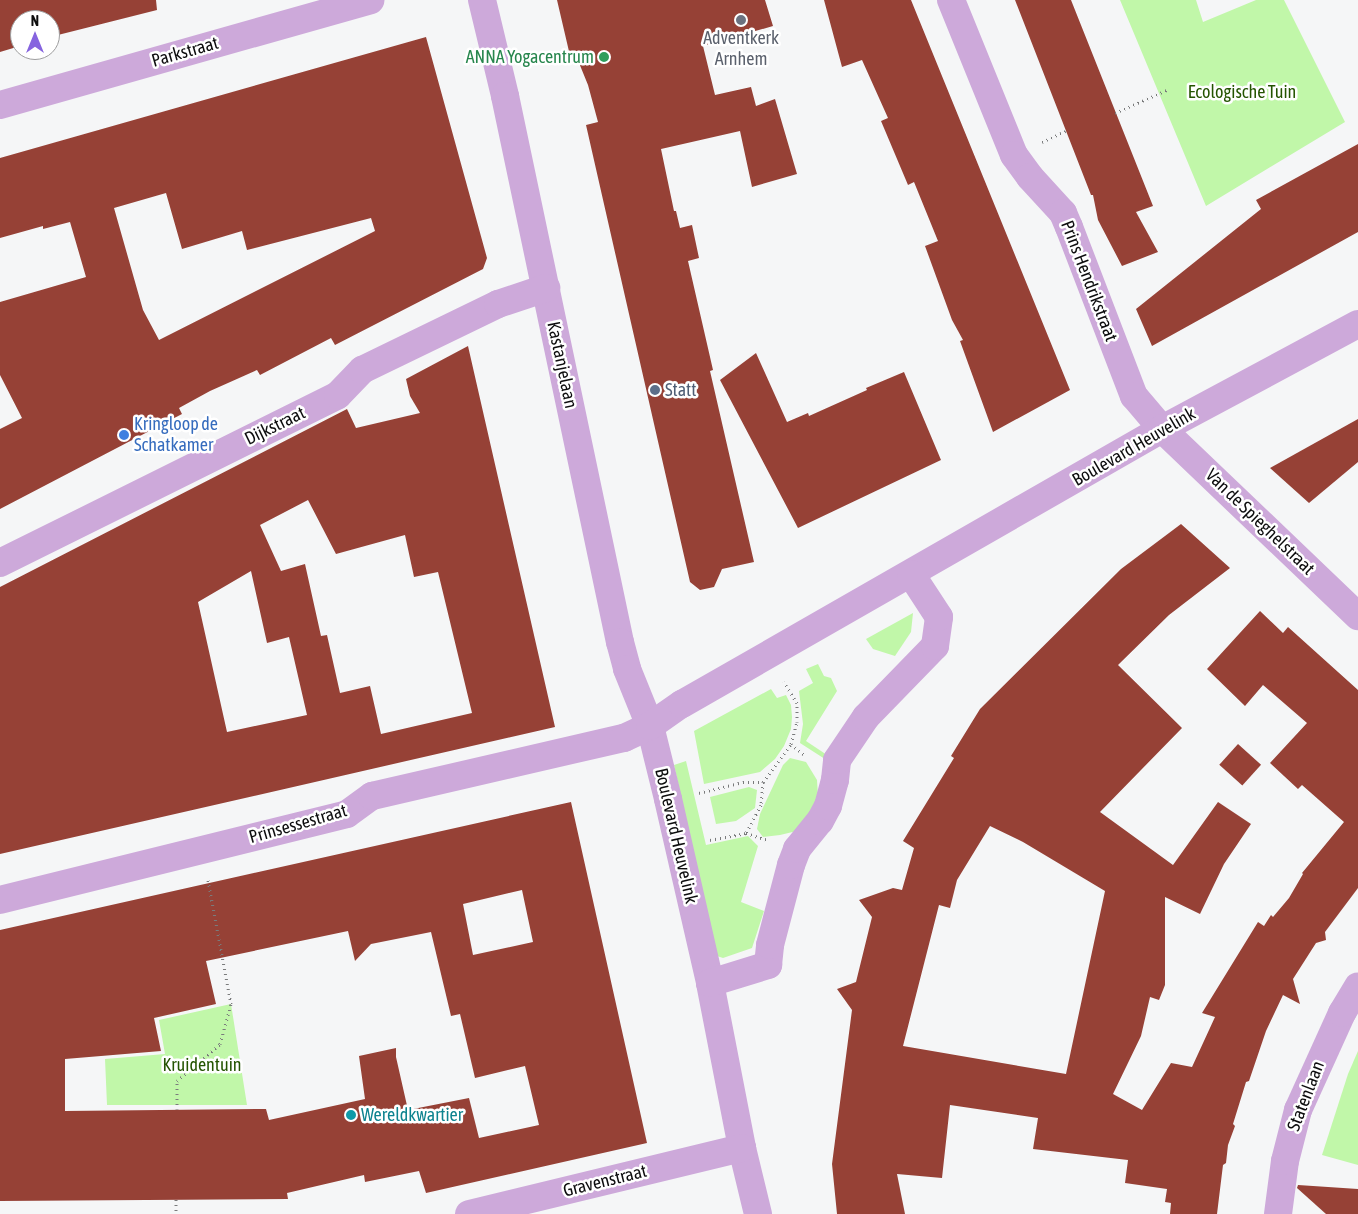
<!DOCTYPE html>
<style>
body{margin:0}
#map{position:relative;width:1358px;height:1214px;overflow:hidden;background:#f5f6f7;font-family:"Asap Condensed",sans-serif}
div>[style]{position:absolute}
.green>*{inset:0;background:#c1f7a9}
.building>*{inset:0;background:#964136;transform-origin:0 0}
.path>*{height:3px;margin-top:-1.5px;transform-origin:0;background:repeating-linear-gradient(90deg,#7a7b7c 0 1px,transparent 0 5px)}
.street>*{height:28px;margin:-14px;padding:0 14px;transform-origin:14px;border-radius:14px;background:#cda9da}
.dots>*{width:14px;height:14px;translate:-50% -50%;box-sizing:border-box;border:2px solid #fff;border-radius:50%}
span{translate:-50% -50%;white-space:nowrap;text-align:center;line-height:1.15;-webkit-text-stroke:5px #fff;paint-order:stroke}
.worship-label{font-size:18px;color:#5b616d}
.street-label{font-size:18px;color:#0d0d0e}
.leisure-label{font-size:18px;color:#27864d}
.right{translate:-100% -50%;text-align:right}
.park-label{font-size:18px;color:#245401}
.service-label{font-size:18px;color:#4e5e75}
.left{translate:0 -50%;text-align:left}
.shop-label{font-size:18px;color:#366cbe}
.culture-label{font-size:18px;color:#0d838f}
.north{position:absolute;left:10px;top:10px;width:50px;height:50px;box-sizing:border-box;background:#fff;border:1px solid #9e9e9f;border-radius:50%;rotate:0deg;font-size:14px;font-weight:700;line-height:20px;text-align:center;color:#0d0d0e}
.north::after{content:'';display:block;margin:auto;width:18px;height:22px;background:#8664df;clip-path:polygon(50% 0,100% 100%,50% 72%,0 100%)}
</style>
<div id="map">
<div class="green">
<i style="clip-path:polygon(1120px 0,1196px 0,1203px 22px,1256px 0,1284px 0,1345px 122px,1206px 206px)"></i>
<i style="clip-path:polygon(913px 613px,911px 632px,895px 656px,873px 649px,866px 639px)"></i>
<i style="clip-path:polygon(818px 664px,824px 676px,831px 678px,837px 691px,806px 741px,830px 757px,828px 761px,800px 743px,803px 724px,799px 691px,813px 683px,806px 669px)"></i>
<i style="clip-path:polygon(771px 689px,777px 698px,786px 695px,791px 705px,792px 717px,791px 729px,784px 746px,775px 759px,760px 772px,704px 784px,694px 731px)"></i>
<i style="clip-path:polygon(790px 758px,806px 762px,817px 780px,818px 796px,801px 830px,780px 835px,763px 837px,757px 829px,760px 814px,783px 765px)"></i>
<i style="clip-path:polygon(686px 761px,706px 845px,748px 836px,758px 846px,741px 902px,764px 911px,752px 948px,723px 958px,717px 956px,674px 765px)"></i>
<i style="clip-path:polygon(749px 787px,757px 790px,755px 808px,736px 821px,716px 824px,710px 797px)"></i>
<i style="clip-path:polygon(231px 1004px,247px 1105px,107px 1105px,105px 1059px,165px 1054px,159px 1020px)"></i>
<i style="clip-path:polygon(1358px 1051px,1358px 1165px,1322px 1155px,1348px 1074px)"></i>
</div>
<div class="building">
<i style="clip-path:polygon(0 0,156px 0,157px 10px,50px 37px,50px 20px,20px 20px,20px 46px,0 52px)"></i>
<i style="clip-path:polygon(557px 0,765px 0,773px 26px,703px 46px,715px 95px,751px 87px,756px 106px,775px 99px,797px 174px,752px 187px,740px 131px,661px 149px,674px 211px,676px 211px,680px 228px,692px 225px,699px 258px,688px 261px,713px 370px,710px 371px,754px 562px,722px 569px,714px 587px,700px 590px,690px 582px,586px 125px,598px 122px,588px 85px,577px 58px,571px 60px)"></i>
<i style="clip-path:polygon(824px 0,911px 0,1070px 390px,993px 432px,960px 341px,963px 340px,952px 320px,925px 246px,938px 241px,914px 182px,908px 185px,881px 121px,888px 118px,862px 60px,842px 67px)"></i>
<i style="clip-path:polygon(1015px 0,1071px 0,1153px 206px,1136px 212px,1158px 252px,1122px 266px,1098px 220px,1093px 195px,1091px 195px)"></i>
<i style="clip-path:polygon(evenodd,426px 37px,487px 258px,483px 269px,335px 345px,331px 338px,260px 375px,257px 370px,210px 391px,179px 408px,182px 414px,0 509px,0 429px,22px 418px,0 375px,0 302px,86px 277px,70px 222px,43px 229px,43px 226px,0 238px,0 158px,426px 37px,166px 193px,182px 249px,242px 231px,247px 250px,371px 218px,375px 231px,159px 340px,143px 310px,114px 208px,166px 193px)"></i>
<i style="clip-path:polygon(1358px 144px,1358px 232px,1152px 346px,1136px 309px,1261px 209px,1256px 200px)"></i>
<i style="clip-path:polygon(evenodd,468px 346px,555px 727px,0 854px,0 587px,347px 409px,356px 428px,420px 413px,410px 396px,406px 379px,468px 346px,308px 500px,336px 554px,405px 535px,414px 577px,438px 572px,472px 713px,381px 734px,370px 686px,340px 693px,327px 635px,321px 636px,305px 564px,281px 571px,260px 525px,308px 500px,468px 346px,251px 571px,267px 643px,289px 637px,307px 715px,227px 732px,198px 602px,251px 571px)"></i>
<i style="clip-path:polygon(756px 353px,787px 422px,808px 413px,809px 416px,867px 390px,866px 388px,904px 372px,941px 460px,798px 528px,720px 380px)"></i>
<i style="clip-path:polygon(1358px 419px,1358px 462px,1309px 503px,1270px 468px)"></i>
<i style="clip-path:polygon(evenodd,1181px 524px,1230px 568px,1169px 615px,1118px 665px,1182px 728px,1100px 812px,1173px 865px,1218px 802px,1251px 824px,1224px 864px,1200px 914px,1165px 897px,1165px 985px,1159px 1000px,1150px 997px,1141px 1036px,1113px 1094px,1142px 1110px,1171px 1063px,1192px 1067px,1215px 1017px,1202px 1013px,1258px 922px,1264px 926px,1271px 915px,1273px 917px,1289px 898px,1303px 874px,1302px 873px,1344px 822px,1302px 785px,1298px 789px,1270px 763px,1307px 723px,1263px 685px,1245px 706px,1207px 669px,1260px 611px,1283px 633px,1288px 627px,1358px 690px,1358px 888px,1325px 932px,1326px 940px,1316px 943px,1293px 979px,1300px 1004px,1283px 995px,1266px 1031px,1249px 1081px,1246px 1082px,1233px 1124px,1235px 1126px,1228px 1145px,1226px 1163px,1223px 1165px,1217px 1214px,1170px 1214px,1171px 1203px,1165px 1202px,1167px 1189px,1125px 1183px,1128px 1160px,1033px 1149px,1038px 1118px,950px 1105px,942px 1178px,897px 1174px,905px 1214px,837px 1214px,832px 1164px,852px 1010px,837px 989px,856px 982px,872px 917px,859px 900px,893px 888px,902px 890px,914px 848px,903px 841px,954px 758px,951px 756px,980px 709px,1121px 569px,1181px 524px,990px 826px,1023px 842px,1105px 891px,1066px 1074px,903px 1046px,939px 905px,950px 908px,957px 880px,990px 826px)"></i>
<i style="left:1238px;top:744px;width:31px;height:28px;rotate:42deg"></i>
<i style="clip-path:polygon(evenodd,571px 802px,647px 1143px,426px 1193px,419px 1171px,365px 1182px,364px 1175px,287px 1193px,288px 1199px,0 1201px,0 930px,571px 802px,522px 890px,533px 942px,473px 955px,463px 904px,522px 890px,571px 802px,348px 931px,355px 961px,371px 944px,431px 932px,451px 1016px,460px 1014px,475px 1078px,525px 1066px,539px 1125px,479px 1138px,469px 1098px,408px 1110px,396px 1057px,396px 1048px,359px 1056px,365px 1099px,269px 1120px,266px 1109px,65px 1111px,65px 1059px,161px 1051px,154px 1018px,216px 1004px,206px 961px,348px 931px)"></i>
<i style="clip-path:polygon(1298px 1185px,1358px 1189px,1358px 1214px,1326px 1214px,1297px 1188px)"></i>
</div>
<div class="path">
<i style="left:1115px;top:113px;width:57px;rotate:-23.9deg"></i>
<i style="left:1042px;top:142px;width:26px;rotate:-25deg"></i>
<i style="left:791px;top:744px;width:19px;rotate:39deg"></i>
<i style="left:763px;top:782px;width:23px;rotate:95deg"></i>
<i style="left:761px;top:805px;width:32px;rotate:118deg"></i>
<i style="left:746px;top:833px;width:22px;rotate:18deg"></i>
<i style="left:699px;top:793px;width:45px;rotate:-14deg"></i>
<i style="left:743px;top:782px;width:20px"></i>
<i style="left:763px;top:782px;width:47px;rotate:-53.6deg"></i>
<i style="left:791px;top:744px;width:23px;rotate:-75deg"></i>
<i style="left:797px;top:722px;width:19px;rotate:-90deg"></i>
<i style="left:797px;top:703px;width:25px;rotate:-122deg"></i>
<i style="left:710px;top:840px;width:37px;rotate:-11deg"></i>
<i style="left:177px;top:1109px;width:28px;rotate:-90deg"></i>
<i style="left:177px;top:1081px;width:57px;rotate:-40.7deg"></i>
<i style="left:220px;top:1044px;width:41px;rotate:-74.6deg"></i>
<i style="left:231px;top:1004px;width:126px;rotate:-100.5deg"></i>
<i style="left:176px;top:1199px;width:15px;rotate:90deg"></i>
</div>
<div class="street">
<i style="left:482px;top:0;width:99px;rotate:76.5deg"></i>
<i style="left:505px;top:96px;width:558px;rotate:78.11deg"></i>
<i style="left:620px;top:642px;width:28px;rotate:75deg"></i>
<i style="left:627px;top:669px;width:61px;rotate:68deg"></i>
<i style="left:650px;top:726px;width:75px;rotate:76.1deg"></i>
<i style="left:668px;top:799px;width:189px;rotate:77.1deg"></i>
<i style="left:710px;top:983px;width:168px;rotate:79deg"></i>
<i style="left:742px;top:1148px;width:68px;rotate:76.4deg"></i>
<i style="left:951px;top:0;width:167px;rotate:67.9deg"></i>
<i style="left:1014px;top:155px;width:27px;rotate:54deg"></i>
<i style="left:1030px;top:177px;width:49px;rotate:47.5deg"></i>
<i style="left:1063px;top:213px;width:15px;rotate:67deg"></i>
<i style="left:1069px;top:227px;width:181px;rotate:69deg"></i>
<i style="left:1134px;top:396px;width:43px;rotate:49.7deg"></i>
<i style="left:1162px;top:429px;width:271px;rotate:43.7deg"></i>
<i style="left:0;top:105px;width:385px;rotate:-15.8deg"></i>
<i style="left:0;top:563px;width:377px;rotate:-26.4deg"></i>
<i style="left:338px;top:395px;width:35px;rotate:-46deg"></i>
<i style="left:362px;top:370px;width:151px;rotate:-25.9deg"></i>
<i style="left:498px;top:304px;width:51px;rotate:-18.4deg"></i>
<i style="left:0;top:900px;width:357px;rotate:-13.9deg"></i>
<i style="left:347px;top:814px;width:31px;rotate:-36deg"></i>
<i style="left:372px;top:796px;width:259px;rotate:-13deg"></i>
<i style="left:624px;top:738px;width:29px;rotate:-25deg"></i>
<i style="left:650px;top:726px;width:39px;rotate:-35deg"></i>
<i style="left:682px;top:704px;width:553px;rotate:-29.81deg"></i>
<i style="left:1162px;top:429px;width:222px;rotate:-28.2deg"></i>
<i style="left:710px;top:983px;width:61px;rotate:-17.2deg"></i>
<i style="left:768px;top:965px;width:20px;rotate:-84deg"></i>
<i style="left:770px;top:945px;width:83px;rotate:-75.3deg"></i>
<i style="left:791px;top:865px;width:17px;rotate:-69deg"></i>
<i style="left:797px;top:849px;width:36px;rotate:-51deg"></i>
<i style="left:820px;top:821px;width:17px;rotate:-62deg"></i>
<i style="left:828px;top:806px;width:27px;rotate:-75deg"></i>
<i style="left:835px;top:780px;width:20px;rotate:-84deg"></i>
<i style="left:837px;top:760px;width:52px;rotate:-56deg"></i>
<i style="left:866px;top:717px;width:99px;rotate:-45.8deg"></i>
<i style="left:935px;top:646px;width:29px;rotate:-82deg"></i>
<i style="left:939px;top:617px;width:51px;rotate:-123.1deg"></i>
<i style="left:469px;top:1214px;width:281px;rotate:-13.6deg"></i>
<i style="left:1278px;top:1214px;width:53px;rotate:-82.5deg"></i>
<i style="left:1285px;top:1161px;width:53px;rotate:-75.7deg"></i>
<i style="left:1298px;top:1110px;width:107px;rotate:-65.6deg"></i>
<i style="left:1342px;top:1013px;width:31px;rotate:-59deg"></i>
</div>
<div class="dots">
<i style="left:741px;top:20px;background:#6b7280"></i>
<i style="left:604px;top:57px;background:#2e9e5b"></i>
<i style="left:655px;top:390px;background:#5c6f8a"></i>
<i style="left:124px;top:435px;background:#3f7fe0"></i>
<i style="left:351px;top:1115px;background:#0f9aa8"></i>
</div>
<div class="worship-label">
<span style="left:741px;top:49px">Adventkerk<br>Arnhem</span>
</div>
<div class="street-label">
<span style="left:185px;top:52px;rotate:-16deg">Parkstraat</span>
<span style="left:1089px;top:281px;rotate:69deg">Prins Hendrikstraat</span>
<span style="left:562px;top:365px;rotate:78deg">Kastanjelaan</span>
<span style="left:275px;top:426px;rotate:-26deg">Dijkstraat</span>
<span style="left:1134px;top:447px;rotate:-30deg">Boulevard Heuvelink</span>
<span style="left:1260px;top:522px;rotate:44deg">Van de Spieghelstraat</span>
<span style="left:298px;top:824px;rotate:-16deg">Prinsessestraat</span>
<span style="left:676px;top:836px;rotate:77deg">Boulevard Heuvelink</span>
<span style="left:1306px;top:1096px;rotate:-69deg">Statenlaan</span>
<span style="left:605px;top:1181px;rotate:-14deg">Gravenstraat</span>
</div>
<div class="leisure-label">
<span class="right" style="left:594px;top:57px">ANNA Yogacentrum</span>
</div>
<div class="park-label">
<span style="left:1242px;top:92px">Ecologische Tuin</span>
<span style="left:202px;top:1065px">Kruidentuin</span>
</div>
<div class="service-label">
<span class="left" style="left:665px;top:390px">Statt</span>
</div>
<div class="shop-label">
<span class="left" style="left:134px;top:435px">Kringloop de<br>Schatkamer</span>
</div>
<div class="culture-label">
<span class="left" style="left:361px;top:1115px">Wereldkwartier</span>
</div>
<div class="north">N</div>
</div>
